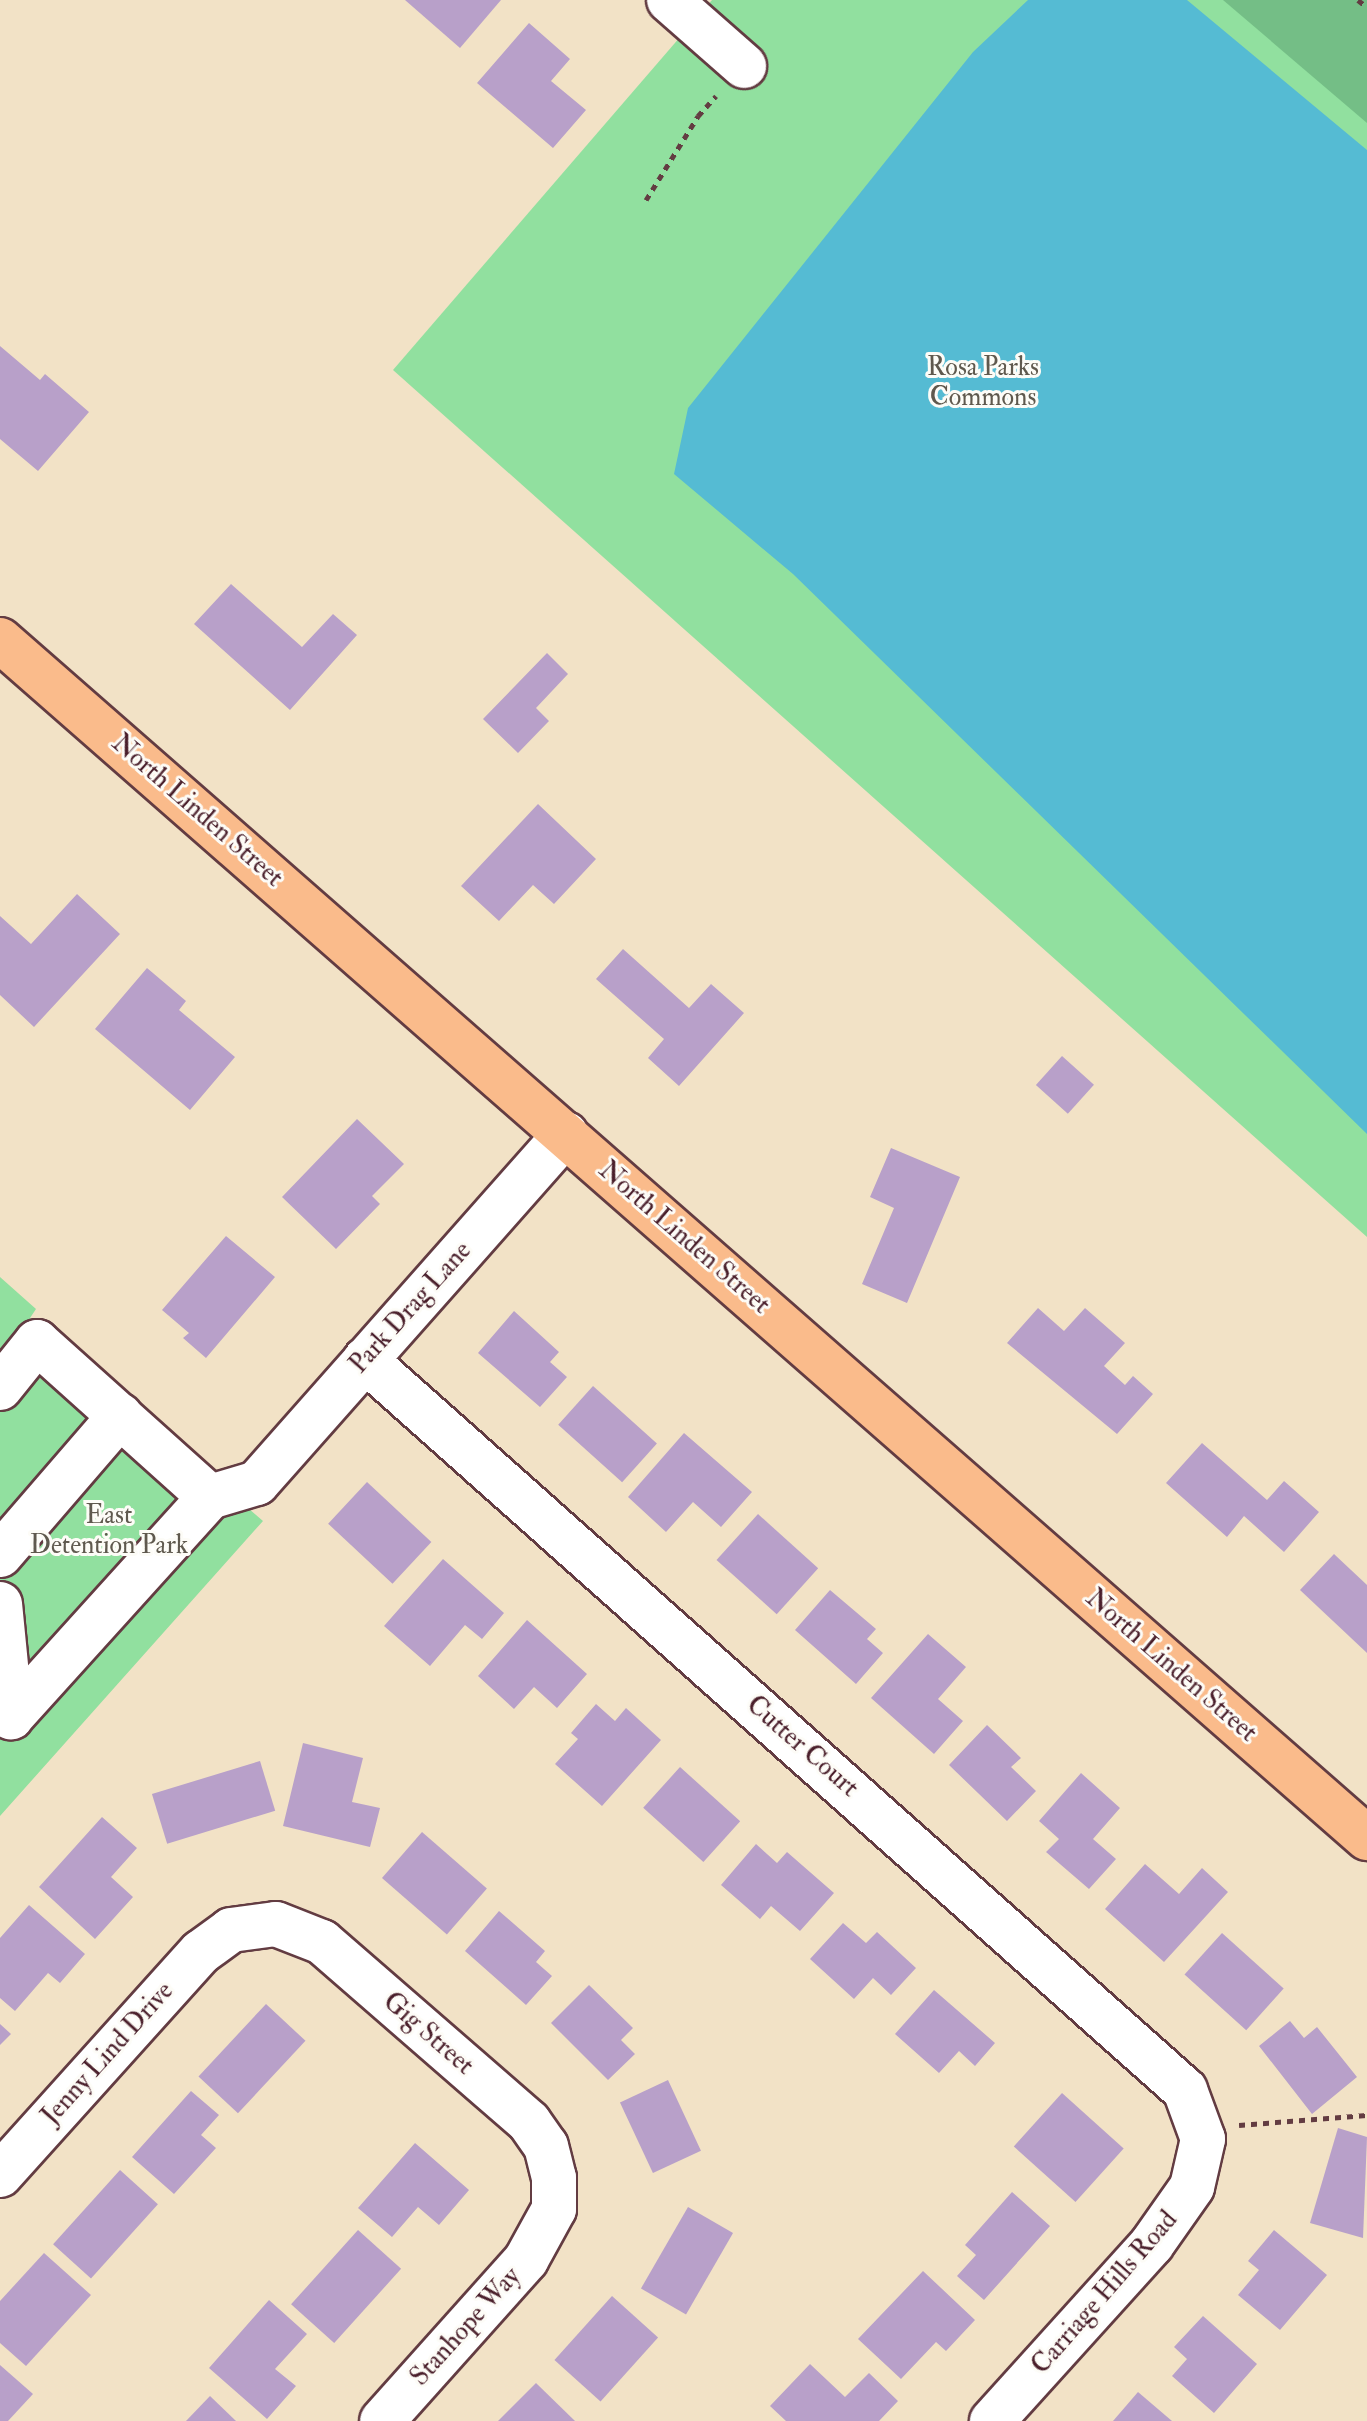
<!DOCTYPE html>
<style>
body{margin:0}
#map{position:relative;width:1367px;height:2421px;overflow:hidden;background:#f2e2c6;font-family:"IM FELL Double Pica",serif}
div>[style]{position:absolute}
.green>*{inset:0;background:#91e09f}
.forest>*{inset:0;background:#74be86}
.water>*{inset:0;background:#55bbd3}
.building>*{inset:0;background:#b8a0c9;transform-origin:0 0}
.path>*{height:5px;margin-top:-2.5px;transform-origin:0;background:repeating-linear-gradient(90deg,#633c42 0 6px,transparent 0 12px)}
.roads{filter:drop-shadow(2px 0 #633c42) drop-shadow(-2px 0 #633c42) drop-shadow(0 2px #633c42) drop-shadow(0 -2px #633c42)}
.minor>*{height:44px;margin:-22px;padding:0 22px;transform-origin:22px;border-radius:22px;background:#fff}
.major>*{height:44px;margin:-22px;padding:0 22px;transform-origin:22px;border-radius:22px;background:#fabb8b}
span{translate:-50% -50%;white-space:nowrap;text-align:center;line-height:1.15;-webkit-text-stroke:6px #fdfcf7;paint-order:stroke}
.park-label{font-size:26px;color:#5f594e}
.street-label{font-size:26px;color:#4a1f2b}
</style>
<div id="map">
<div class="green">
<i style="clip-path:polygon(712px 0,1227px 0,1367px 121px,1367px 1237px,393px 370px)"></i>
<i style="clip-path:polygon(0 1277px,36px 1309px,30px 1318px,263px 1521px,0 1816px)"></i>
</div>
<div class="forest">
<i style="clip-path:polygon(1223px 0,1367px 0,1367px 123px)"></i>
</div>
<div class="water">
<i style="clip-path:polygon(1028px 0,1187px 0,1367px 150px,1367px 1134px,793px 574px,674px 474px,688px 408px,973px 52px)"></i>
</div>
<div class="building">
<i style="clip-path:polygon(405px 0,501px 0,460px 48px)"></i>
<i style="clip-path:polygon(529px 23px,570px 59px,551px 81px,586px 110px,553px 148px,477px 83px)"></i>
<i style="clip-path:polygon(0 346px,40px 380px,45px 374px,89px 412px,38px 471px,0 439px)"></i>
<i style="clip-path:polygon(231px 584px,302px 647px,333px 614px,357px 635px,290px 710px,194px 624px)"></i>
<i style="clip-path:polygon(547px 653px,568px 674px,536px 708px,549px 721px,518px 753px,483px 719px)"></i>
<i style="clip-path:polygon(538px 804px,596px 859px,554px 904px,533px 885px,499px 921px,461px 886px)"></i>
<i style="clip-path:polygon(77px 894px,120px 934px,34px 1027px,0 995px,0 916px,31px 944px)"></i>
<i style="clip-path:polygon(623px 949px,689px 1008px,711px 984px,744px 1013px,679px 1086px,648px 1058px,664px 1039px,596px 979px)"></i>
<i style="clip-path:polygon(147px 968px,186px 1001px,179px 1010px,235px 1057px,190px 1110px,95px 1029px)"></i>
<i style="left:1062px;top:1056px;width:43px;height:39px;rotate:42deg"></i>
<i style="clip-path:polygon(357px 1119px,404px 1164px,372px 1196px,380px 1204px,336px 1249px,282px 1197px)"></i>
<i style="clip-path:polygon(891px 1148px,960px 1177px,907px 1303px,862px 1284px,894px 1208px,870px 1197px)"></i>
<i style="clip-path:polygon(226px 1236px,275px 1277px,206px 1358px,183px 1338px,189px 1333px,162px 1310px)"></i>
<i style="clip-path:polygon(1038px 1308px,1064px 1331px,1085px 1308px,1125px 1343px,1104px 1366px,1125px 1385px,1133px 1376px,1153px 1394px,1117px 1434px,1007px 1343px)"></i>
<i style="clip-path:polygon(514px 1311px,559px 1352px,550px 1362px,567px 1377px,540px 1407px,478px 1353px)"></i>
<i style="left:593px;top:1386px;width:86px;height:52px;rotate:42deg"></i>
<i style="clip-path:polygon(684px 1433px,752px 1492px,721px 1527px,693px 1502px,666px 1532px,628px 1497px)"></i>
<i style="clip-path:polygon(1202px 1443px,1267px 1500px,1284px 1481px,1319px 1512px,1284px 1552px,1244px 1516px,1227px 1537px,1166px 1483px)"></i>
<i style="left:367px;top:1482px;width:88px;height:57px;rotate:43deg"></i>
<i style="left:758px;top:1514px;width:81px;height:62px;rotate:42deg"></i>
<i style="clip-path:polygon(1334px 1554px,1367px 1585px,1367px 1653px,1300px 1590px)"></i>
<i style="clip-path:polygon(443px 1559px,504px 1613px,482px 1639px,465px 1625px,430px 1666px,384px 1626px)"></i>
<i style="clip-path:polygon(830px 1590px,876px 1629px,867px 1639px,883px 1653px,856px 1684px,795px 1630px)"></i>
<i style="clip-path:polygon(527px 1620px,587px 1674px,557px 1708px,534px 1687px,514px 1709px,478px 1676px)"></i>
<i style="clip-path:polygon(928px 1634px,966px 1667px,938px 1699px,963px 1721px,934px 1754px,871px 1698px)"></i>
<i style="clip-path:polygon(596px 1704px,615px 1721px,626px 1708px,661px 1740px,602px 1806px,555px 1764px,578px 1739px,571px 1733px)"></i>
<i style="clip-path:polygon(987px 1725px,1021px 1758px,1011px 1767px,1036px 1791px,1007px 1821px,949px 1765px)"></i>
<i style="clip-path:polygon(303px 1743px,363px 1758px,352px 1802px,380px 1808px,370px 1847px,283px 1826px)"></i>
<i style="left:260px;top:1761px;width:52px;height:113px;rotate:73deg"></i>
<i style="left:680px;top:1767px;width:81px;height:55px;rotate:42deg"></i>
<i style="clip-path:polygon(1081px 1773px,1120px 1808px,1093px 1839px,1116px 1859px,1089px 1889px,1046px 1852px,1059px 1839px,1039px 1821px)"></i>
<i style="clip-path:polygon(102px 1817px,137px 1848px,111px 1877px,133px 1897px,95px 1939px,39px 1887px)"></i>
<i style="left:422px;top:1832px;width:86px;height:61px;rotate:41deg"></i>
<i style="clip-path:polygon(756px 1844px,777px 1863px,787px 1852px,834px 1893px,800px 1931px,771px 1906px,760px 1919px,721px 1885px)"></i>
<i style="clip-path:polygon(1145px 1864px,1179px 1894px,1202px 1868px,1228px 1892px,1164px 1962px,1105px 1909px)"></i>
<i style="clip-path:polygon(29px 1905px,85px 1954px,60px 1983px,48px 1973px,15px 2011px,0 1998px,0 1938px)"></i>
<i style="clip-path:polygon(499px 1911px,545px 1951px,536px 1962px,552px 1976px,526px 2005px,465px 1951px)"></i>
<i style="clip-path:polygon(843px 1923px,866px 1943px,877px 1932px,916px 1968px,891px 1995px,873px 1978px,854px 1999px,810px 1959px)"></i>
<i style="left:1222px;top:1933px;width:83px;height:56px;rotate:42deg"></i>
<i style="clip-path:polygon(589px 1985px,633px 2028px,621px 2040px,635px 2054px,608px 2080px,551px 2023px)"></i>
<i style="clip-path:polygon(934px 1990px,995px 2043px,975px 2066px,959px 2051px,939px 2073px,895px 2034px)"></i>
<i style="left:266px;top:2004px;width:54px;height:99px;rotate:43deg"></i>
<i style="clip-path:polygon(1290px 2021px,1304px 2038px,1317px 2027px,1357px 2077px,1312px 2114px,1259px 2046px)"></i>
<i style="clip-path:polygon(0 2024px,11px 2034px,0 2045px)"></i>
<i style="left:668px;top:2080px;width:78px;height:53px;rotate:65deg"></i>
<i style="clip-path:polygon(191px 2091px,219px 2115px,201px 2135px,216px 2148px,174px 2194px,132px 2157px)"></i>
<i style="left:1062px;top:2093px;width:83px;height:72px;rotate:42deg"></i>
<i style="clip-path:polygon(1338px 2128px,1367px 2137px,1363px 2238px,1310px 2223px)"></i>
<i style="clip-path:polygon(415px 2143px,469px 2190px,439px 2225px,418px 2207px,392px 2237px,358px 2208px)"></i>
<i style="left:120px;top:2170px;width:51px;height:100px;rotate:42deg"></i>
<i style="clip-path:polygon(1012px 2192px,1050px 2226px,984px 2300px,957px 2276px,976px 2255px,965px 2245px)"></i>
<i style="left:688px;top:2207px;width:52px;height:94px;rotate:30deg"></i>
<i style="left:358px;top:2230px;width:58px;height:100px;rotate:42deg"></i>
<i style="clip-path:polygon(1274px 2230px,1327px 2275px,1280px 2330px,1238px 2295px,1259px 2270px,1248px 2261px)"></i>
<i style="clip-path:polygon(44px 2253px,91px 2295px,26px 2366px,0 2343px,0 2301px)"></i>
<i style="clip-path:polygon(923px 2271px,975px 2320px,946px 2351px,936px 2342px,901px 2379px,858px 2339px)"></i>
<i style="left:612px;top:2296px;width:62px;height:86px;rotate:42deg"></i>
<i style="clip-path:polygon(269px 2300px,307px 2334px,275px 2369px,296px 2386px,267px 2419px,209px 2368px)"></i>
<i style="clip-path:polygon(1203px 2316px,1257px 2364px,1214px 2413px,1172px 2376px,1187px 2359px,1174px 2347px)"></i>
<i style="clip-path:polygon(810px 2364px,845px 2397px,869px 2373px,898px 2401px,879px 2421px,786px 2421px,770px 2406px)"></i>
<i style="clip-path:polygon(0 2365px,33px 2394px,8px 2421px,0 2421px)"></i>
<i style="clip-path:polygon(536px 2383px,575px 2421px,498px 2421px)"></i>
<i style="clip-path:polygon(1138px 2392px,1172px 2421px,1113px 2421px)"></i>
<i style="clip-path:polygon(210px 2396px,236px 2421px,186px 2421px)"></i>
</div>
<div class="path">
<i style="left:1358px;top:0;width:11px;rotate:38deg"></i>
<i style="left:646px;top:200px;width:99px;rotate:-58.2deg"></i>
<i style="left:698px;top:116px;width:27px;rotate:-48deg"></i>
<i style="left:1239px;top:2125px;width:128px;rotate:-4.5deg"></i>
</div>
<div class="roads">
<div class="minor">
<i style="left:669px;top:0;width:100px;rotate:41.3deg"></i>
<i style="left:365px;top:1360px;width:1098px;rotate:41.68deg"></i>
<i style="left:1185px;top:2090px;width:52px;rotate:69.8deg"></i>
<i style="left:1203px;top:2139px;width:49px;rotate:102.9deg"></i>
<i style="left:1192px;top:2187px;width:70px;rotate:125.1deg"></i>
<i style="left:1152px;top:2244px;width:239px;rotate:132.1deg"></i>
<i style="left:0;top:1388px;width:59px;rotate:-51.2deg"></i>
<i style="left:37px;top:1342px;width:232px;rotate:41.9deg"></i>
<i style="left:0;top:1555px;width:184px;rotate:-49.2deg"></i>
<i style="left:0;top:1604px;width:114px;rotate:84.4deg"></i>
<i style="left:11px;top:1717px;width:297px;rotate:-47.9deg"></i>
<i style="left:210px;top:1497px;width:49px;rotate:-16.6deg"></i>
<i style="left:257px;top:1483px;width:466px;rotate:-48.5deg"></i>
<i style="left:0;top:2175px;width:300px;rotate:-48deg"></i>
<i style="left:201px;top:1952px;width:37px;rotate:-36deg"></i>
<i style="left:231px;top:1930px;width:45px;rotate:-7.6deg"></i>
<i style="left:276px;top:1924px;width:49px;rotate:21.4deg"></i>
<i style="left:322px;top:1942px;width:274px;rotate:41deg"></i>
<i style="left:529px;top:2122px;width:29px;rotate:55deg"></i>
<i style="left:546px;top:2146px;width:33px;rotate:76deg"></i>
<i style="left:554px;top:2178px;width:31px;rotate:90deg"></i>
<i style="left:554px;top:2209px;width:58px;rotate:118.8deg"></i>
<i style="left:526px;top:2260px;width:216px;rotate:131.8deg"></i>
</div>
<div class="major">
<i style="left:0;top:640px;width:1818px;rotate:41.23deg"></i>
</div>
</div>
<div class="park-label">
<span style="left:983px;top:383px">Rosa Parks<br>Commons</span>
<span style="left:109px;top:1531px">East<br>Detention Park</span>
</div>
<div class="street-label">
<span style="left:197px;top:811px;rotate:41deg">North Linden Street</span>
<span style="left:684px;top:1238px;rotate:41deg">North Linden Street</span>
<span style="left:411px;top:1308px;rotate:-48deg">Park Drag Lane</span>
<span style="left:1171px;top:1666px;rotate:41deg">North Linden Street</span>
<span style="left:802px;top:1747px;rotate:41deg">Cutter Court</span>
<span style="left:428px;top:2034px;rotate:41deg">Gig Street</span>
<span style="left:108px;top:2054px;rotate:-48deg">Jenny Lind Drive</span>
<span style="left:1105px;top:2293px;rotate:-49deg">Carriage Hills Road</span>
<span style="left:466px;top:2327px;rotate:-48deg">Stanhope Way</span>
</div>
</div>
